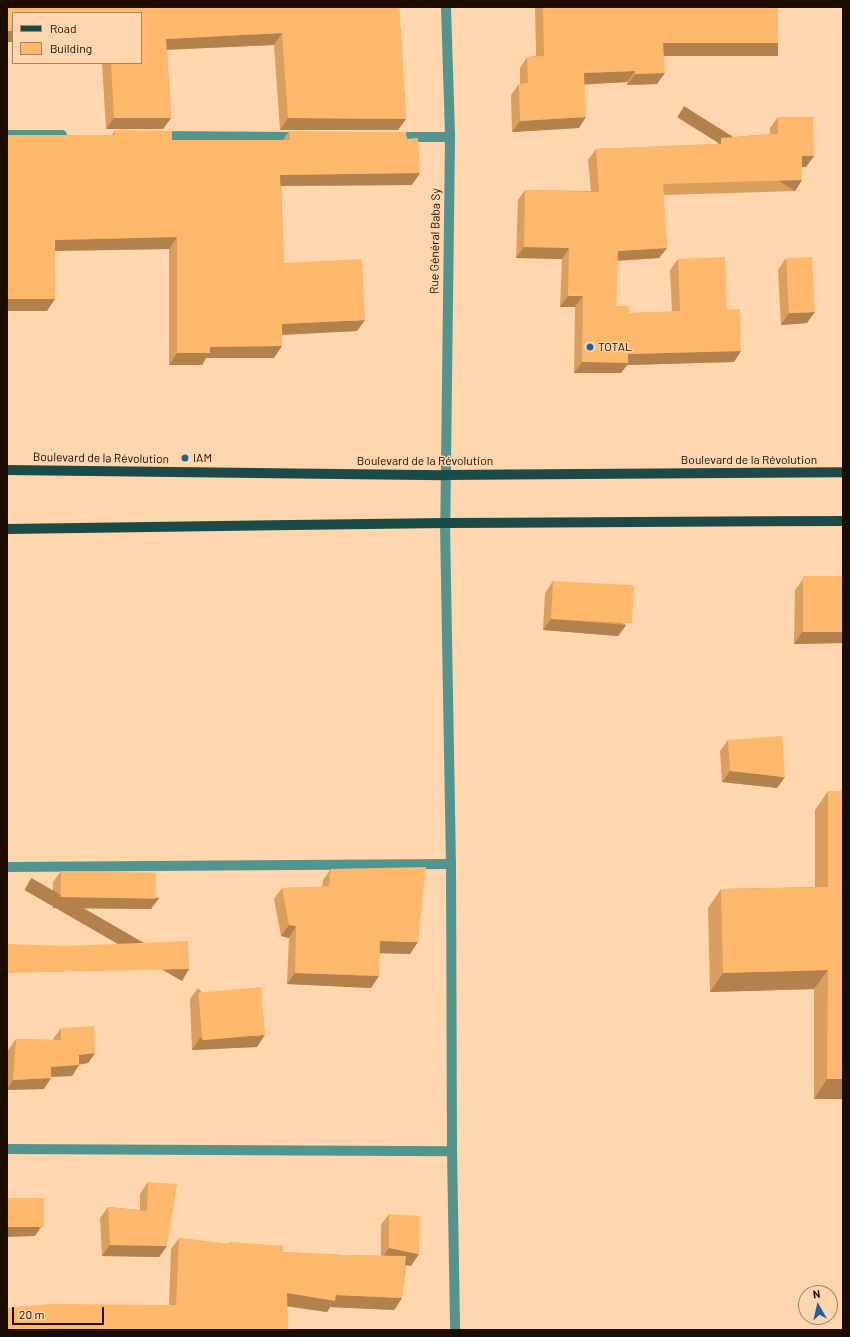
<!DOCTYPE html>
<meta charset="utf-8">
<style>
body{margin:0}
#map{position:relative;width:850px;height:1337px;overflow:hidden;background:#ffd6ad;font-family:Barlow,sans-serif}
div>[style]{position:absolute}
.minor>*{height:10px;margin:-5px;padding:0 5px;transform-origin:5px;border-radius:5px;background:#52958f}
.major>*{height:10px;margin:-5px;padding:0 5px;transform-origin:5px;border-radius:5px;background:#1a4b47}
.wall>*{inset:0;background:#da9e5d}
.shaded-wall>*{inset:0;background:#b2814c;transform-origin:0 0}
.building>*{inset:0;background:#feb86c;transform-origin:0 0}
.dots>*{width:11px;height:11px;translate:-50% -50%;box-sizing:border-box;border:2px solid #ffd6ad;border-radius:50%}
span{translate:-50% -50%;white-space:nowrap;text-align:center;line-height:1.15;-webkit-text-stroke:3px #ffd6ad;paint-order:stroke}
.street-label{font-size:12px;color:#1d0c00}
.poi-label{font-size:12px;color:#1d0c00}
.left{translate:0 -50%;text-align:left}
.frame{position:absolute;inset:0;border:8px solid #1d0c00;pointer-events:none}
.legend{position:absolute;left:12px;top:12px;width:130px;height:52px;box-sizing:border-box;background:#ffd6ad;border:1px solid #a58568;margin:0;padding:5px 7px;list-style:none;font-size:12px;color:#1d0c00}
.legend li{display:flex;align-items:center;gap:8px;height:20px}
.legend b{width:20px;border:1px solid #a58568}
.north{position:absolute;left:798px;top:1285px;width:40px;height:40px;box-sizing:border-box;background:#ffd6ad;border:1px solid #a58568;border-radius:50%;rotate:352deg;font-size:11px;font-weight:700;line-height:16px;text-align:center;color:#1d0c00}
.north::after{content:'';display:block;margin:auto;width:14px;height:18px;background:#216398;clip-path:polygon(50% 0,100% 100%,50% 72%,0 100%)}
.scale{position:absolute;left:12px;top:1307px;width:92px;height:18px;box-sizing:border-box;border:2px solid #1d0c00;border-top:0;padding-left:5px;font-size:12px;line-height:14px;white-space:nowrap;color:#1d0c00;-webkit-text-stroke:3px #ffd6ad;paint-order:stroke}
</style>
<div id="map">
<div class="minor">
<i style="left:446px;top:7px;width:130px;rotate:88.2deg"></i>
<i style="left:450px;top:137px;width:386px;rotate:90.7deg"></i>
<i style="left:445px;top:523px;width:341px;rotate:89deg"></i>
<i style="left:451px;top:864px;width:287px;rotate:89.8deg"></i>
<i style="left:452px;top:1151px;width:179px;rotate:89deg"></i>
<i style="left:7px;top:135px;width:55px"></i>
<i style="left:160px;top:136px;width:138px;rotate:0.4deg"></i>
<i style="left:394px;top:137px;width:56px"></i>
<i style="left:7px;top:867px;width:444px;rotate:-0.4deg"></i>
<i style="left:7px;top:1149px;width:445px;rotate:0.3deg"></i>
</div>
<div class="major">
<i style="left:7px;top:470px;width:438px;rotate:0.7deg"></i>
<i style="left:445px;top:475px;width:398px;rotate:-0.4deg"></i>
<i style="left:7px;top:529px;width:438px;rotate:-0.8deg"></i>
<i style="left:445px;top:523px;width:398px;rotate:-0.3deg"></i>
</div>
<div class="wall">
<i style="clip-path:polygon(7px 7px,399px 7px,406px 119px,398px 130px,280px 130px,274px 45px,167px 50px,171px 118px,163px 129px,106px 129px,102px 63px,141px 63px,141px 13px,13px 13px,13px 42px,7px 42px)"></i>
<i style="clip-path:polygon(535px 7px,778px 7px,778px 43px,770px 54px,664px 54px,657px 84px,627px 85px,627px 82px,584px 84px,579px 128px,512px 132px,511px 95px,519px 84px,520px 84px,520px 68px,527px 57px,536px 56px)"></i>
<i style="clip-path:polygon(778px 117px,814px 156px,806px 167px,802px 167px,802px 180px,795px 191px,663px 195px,667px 248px,659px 258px,617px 261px,616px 306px,629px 313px,672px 312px,670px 270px,678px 259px,727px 310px,734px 362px,627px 365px,621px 373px,574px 373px,575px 307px,560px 307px,562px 259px,516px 258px,518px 200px,525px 190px,591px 191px,588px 160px,596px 149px,717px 144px,721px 138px,770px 134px,770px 128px)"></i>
<i style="clip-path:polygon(115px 130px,172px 140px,283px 140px,289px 131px,407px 139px,412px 185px,281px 186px,284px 263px,357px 331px,282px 335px,274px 358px,206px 358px,202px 365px,169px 365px,169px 249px,55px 251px,47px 311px,7px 311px,7px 135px,112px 135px)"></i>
<i style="clip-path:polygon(786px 258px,807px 323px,781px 325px,778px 270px)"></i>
<i style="clip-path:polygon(843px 576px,843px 643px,794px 644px,795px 590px,803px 579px)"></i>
<i style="clip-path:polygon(553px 581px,626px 625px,618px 636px,543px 630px,545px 593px)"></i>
<i style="clip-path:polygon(728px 740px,777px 788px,722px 782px,720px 751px)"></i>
<i style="clip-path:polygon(828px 791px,843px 791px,843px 1099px,814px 1099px,814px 989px,710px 992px,708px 908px,721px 889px,815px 887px,815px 810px)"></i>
<i style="clip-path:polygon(331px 869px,410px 954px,380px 953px,371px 988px,287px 984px,289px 938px,281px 936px,274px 899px,282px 888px,322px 887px,323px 880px)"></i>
<i style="clip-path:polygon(61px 871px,159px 898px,151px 909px,53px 908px,53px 882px)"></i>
<i style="clip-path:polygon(198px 988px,257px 1047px,192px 1050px,190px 999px)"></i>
<i style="clip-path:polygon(61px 1028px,95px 1053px,88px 1063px,79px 1065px,72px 1076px,51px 1077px,51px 1078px,44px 1089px,7px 1090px,7px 1072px,8px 1050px,16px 1039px,53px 1040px,53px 1039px)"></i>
<i style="clip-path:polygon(148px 1182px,167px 1246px,159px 1257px,102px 1256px,100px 1218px,108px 1207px,140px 1210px,140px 1194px)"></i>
<i style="clip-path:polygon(389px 1214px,411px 1266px,406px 1265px,402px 1298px,394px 1310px,330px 1307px,327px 1312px,287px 1306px,288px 1330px,7px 1330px,169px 1305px,171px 1249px,179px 1238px,228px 1244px,230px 1242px,283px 1252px,344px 1255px,381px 1256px,381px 1225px)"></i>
</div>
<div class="shaded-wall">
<i style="left:7px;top:31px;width:6px;height:11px"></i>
<i style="clip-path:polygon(282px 33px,274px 45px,158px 50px,166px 39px)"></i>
<i style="left:663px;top:43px;width:115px;height:13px"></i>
<i style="clip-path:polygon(635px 71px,627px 82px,576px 85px,584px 73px)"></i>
<i style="clip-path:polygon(665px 73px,657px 84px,627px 85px,635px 74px)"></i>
<i style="clip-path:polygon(586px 117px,579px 128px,512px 132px,520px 121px)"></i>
<i style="clip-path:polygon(114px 118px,171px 118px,163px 129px,106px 129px)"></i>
<i style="clip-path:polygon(288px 118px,406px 119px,398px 130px,280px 130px)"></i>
<i style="clip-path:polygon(802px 156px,814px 156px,806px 167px,794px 167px)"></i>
<i style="clip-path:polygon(420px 173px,412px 185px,272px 186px,280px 175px)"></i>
<i style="left:802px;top:180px;width:13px;height:139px;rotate:122deg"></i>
<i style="clip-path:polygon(177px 237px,169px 249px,47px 251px,55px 240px)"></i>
<i style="clip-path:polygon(524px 247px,569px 248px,562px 259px,516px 258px)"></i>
<i style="clip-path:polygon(667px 248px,659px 258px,610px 261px,618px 251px)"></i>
<i style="clip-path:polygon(568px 296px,583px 296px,575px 307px,560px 307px)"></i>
<i style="clip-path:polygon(7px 299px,55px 299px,47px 311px,7px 311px)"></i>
<i style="clip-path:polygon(815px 312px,807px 323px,781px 325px,789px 313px)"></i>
<i style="clip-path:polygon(365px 320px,357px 331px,274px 335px,282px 324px)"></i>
<i style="clip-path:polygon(282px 346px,274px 358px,206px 358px,202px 365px,169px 365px,177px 353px,210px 347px)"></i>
<i style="clip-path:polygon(741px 351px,734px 362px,627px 365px,621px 373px,574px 373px,582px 362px,628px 354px)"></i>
<i style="clip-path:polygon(551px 619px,626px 625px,618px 636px,543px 630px)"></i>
<i style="clip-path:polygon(802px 632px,843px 632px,843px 643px,794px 644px)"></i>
<i style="clip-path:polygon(730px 771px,785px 777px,777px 788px,722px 782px)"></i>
<i style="clip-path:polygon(61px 897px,159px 898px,151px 909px,53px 908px)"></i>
<i style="clip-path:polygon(289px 925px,296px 926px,289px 938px,281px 936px)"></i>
<i style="clip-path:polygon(380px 941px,418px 942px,410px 954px,372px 953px)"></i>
<i style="left:189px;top:969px;width:14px;height:182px;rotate:120deg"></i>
<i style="clip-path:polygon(828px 970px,814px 989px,710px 992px,723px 973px)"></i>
<i style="clip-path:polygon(295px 973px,379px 976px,371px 988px,287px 984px)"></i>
<i style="clip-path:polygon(265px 1035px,257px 1047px,192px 1050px,200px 1038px)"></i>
<i style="clip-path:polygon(95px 1053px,88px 1063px,73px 1065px,79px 1065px,72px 1076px,43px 1077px,51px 1067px,79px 1055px)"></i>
<i style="clip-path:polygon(51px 1078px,44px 1089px,7px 1090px,7px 1089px,13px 1080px)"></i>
<i style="clip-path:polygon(827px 1079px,843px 1079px,843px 1099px,814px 1099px)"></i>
<i style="clip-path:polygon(43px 1224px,35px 1236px,7px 1237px,7px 1227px)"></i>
<i style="clip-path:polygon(110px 1245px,167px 1246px,159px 1257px,102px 1256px)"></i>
<i style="clip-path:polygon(389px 1248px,419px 1254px,411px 1266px,381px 1260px)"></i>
<i style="clip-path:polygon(287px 1293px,336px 1295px,402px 1298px,394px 1310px,330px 1307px,327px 1312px,278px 1305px)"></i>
</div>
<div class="building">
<i style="clip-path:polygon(7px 7px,399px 7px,406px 119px,288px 118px,282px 33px,166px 39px,171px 118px,114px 118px,111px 63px,141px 63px,141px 13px,13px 13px,13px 31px,7px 31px)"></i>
<i style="clip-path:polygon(543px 7px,778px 7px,778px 43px,663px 43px,665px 73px,635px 74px,635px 71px,584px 73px,586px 117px,520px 121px,519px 84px,528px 83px,527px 57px,544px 56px)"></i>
<i style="clip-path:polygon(778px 117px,813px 117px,814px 156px,802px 156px,802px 180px,663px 184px,667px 248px,618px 251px,616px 306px,629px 306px,629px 313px,680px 311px,678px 259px,725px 257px,727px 310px,740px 309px,741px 351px,628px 354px,628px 363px,582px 362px,583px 296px,568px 296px,569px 248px,524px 247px,525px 190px,599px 192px,596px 149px,721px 144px,721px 138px,778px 134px)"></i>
<i style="clip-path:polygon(115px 130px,172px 131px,172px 140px,290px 140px,289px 131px,406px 132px,407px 139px,418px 138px,420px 173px,280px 175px,284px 263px,362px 259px,365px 320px,282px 324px,282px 346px,210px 347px,210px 353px,177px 353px,177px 237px,55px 240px,55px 299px,7px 299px,7px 135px,115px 135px)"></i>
<i style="left:812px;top:257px;width:55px;height:26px;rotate:87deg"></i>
<i style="left:843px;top:576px;width:56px;height:40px;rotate:90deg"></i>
<i style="left:553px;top:581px;width:81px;height:38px;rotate:3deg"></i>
<i style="clip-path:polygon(782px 736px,785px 777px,730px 771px,728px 740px)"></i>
<i style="clip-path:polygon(828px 791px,843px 791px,843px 1079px,827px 1079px,828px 970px,723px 973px,721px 889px,828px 887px)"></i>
<i style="clip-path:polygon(426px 867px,418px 942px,380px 941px,379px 976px,295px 973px,296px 926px,289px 925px,282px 888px,329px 886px,331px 869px)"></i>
<i style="left:61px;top:871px;width:95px;height:26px;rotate:1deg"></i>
<i style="clip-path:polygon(188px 941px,189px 969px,7px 973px,7px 944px,66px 946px)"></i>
<i style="left:261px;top:987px;width:48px;height:63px;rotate:85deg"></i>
<i style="clip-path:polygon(94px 1026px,95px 1053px,79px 1055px,79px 1065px,51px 1067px,51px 1078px,13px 1080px,16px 1039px,61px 1040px,61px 1028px)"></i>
<i style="clip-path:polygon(148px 1182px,177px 1184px,167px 1246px,110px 1245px,108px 1207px,147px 1211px)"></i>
<i style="left:7px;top:1198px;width:37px;height:29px"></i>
<i style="clip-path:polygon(389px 1214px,420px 1216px,419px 1254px,389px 1248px)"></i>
<i style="clip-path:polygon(179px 1238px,229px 1244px,230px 1242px,283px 1246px,283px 1252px,344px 1255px,406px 1256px,402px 1298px,336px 1295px,335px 1301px,287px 1293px,288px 1330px,68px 1330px,68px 1329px,62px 1330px,7px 1330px,7px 1308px,49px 1304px,176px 1305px)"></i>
</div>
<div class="dots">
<i style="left:590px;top:347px;background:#216398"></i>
<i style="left:185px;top:458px;background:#216398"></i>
</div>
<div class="street-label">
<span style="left:435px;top:241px;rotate:-89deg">Rue Général Baba Sy</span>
<span style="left:101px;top:458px;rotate:1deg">Boulevard de la Révolution</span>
<span style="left:749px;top:460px">Boulevard de la Révolution</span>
<span style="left:425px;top:461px">Boulevard de la Révolution</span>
</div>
<div class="poi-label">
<span class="left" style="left:598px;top:347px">TOTAL</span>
<span class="left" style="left:193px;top:458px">IAM</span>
</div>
<div class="frame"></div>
<ul class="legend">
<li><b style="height:5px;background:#1a4b47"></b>Road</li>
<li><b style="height:11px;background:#feb86c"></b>Building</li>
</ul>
<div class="north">N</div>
<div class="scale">20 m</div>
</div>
